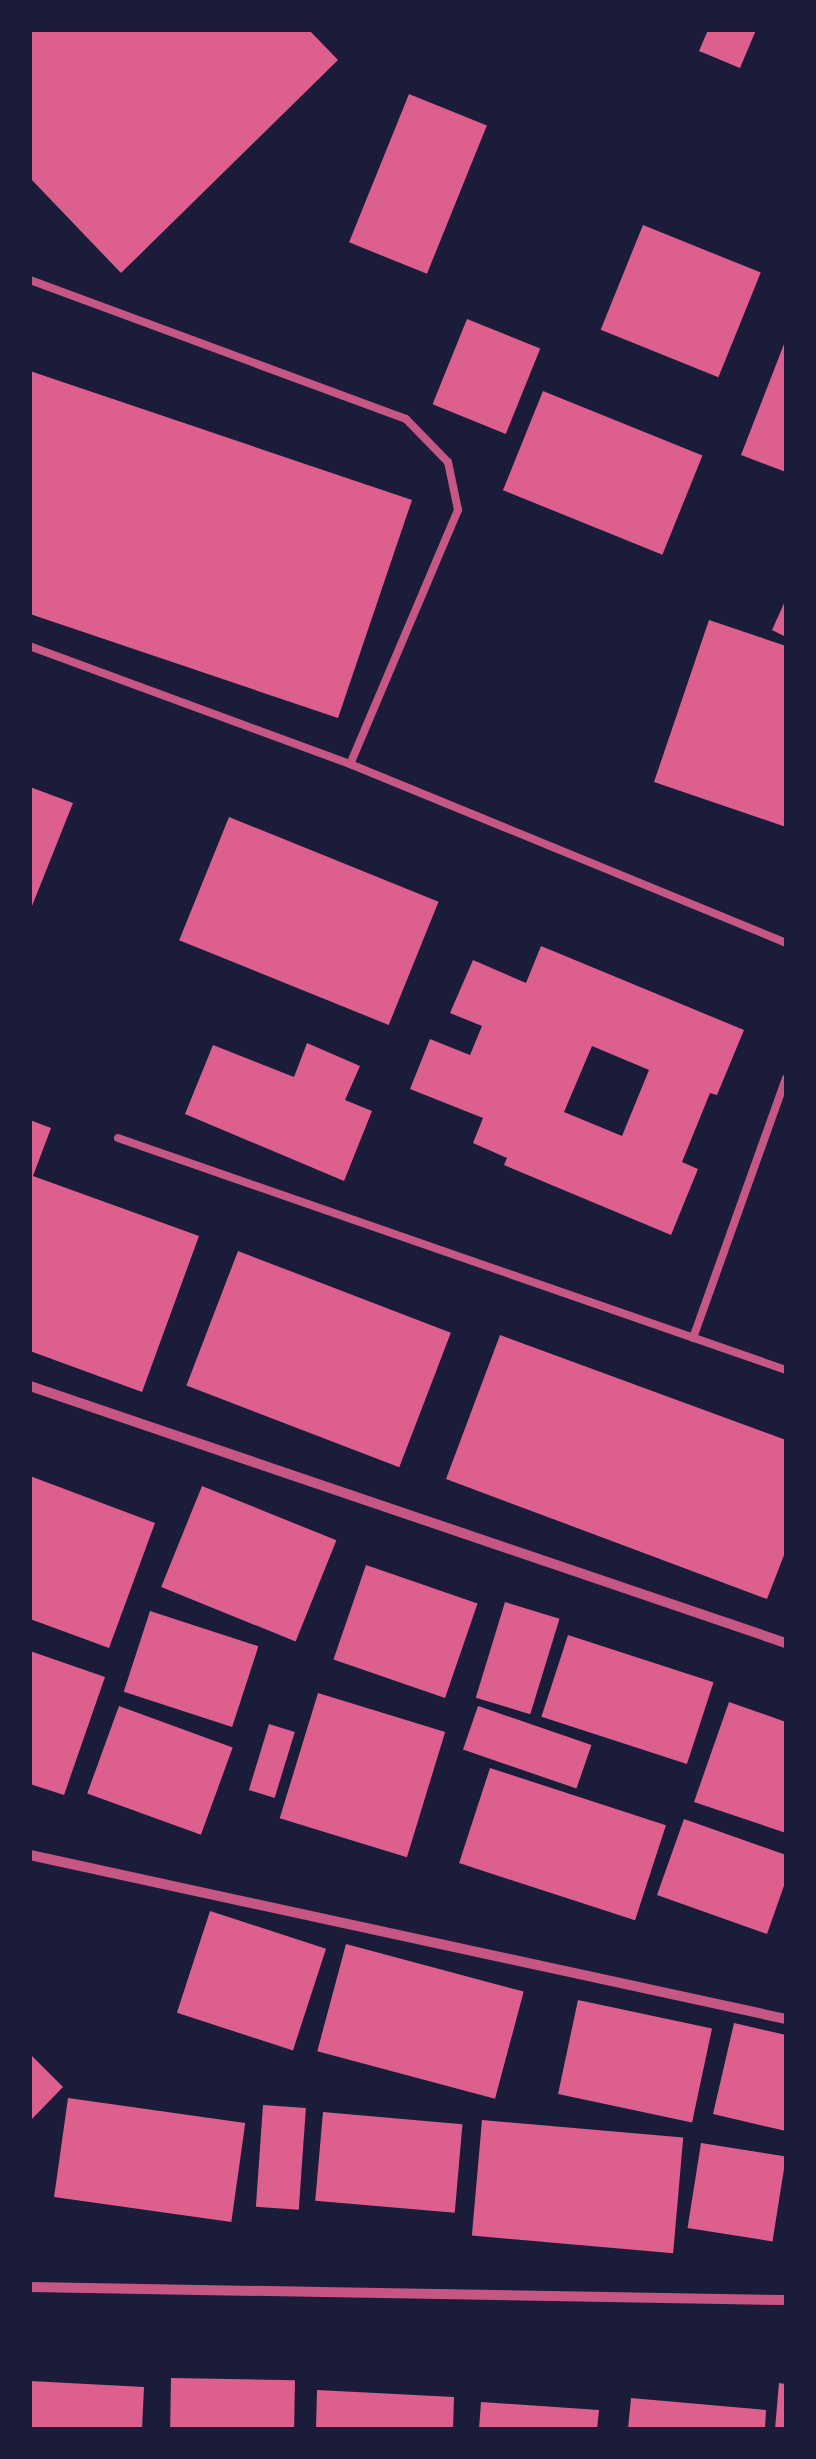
<!DOCTYPE html>
<style>
body{margin:0}
#map{position:relative;width:816px;height:2459px;overflow:hidden;background:#1b1b3a;font-family:Helvetica,sans-serif}
div>[style]{position:absolute}
.building>*{inset:0;background:#dd5f8e;transform-origin:0 0}
.service>*{height:8px;margin:-4px;padding:0 4px;transform-origin:4px;border-radius:4px;background:#c65784}
.minor>*{height:10px;margin:-5px;padding:0 5px;transform-origin:5px;border-radius:5px;background:#c65784}
span{translate:-50% -50%;white-space:nowrap;text-align:center;line-height:1.15;-webkit-text-stroke:10px #1b1b3a;paint-order:stroke}
.frame{position:absolute;inset:0;border:32px solid #1b1b3a;pointer-events:none}
</style>
<div id="map">
<div class="building">
<i style="clip-path:polygon(30px 30px,309px 30px,338px 60px,121px 273px,30px 178px)"></i>
<i style="clip-path:polygon(708px 30px,756px 30px,740px 68px,699px 51px)"></i>
<i style="left:409px;top:94px;width:84px;height:160px;rotate:22deg"></i>
<i style="left:643px;top:225px;width:127px;height:113px;rotate:22deg"></i>
<i style="left:467px;top:319px;width:79px;height:92px;rotate:22deg"></i>
<i style="clip-path:polygon(786px 339px,786px 472px,741px 455px)"></i>
<i style="clip-path:polygon(30px 371px,412px 500px,338px 718px,30px 614px)"></i>
<i style="left:543px;top:391px;width:172px;height:107px;rotate:22deg"></i>
<i style="clip-path:polygon(786px 599px,786px 637px,772px 630px)"></i>
<i style="clip-path:polygon(709px 620px,786px 646px,786px 827px,654px 782px)"></i>
<i style="clip-path:polygon(30px 787px,73px 803px,30px 911px)"></i>
<i style="left:229px;top:817px;width:226px;height:133px;rotate:22deg"></i>
<i style="clip-path:polygon(evenodd,541px 946px,744px 1030px,717px 1095px,710px 1093px,682px 1162px,698px 1169px,671px 1235px,504px 1165px,507px 1158px,473px 1143px,483px 1118px,410px 1089px,430px 1039px,470px 1055px,482px 1026px,450px 1013px,473px 960px,526px 983px,541px 946px,592px 1046px,649px 1070px,622px 1136px,564px 1112px,592px 1046px)"></i>
<i style="clip-path:polygon(307px 1043px,360px 1066px,345px 1100px,372px 1111px,344px 1181px,185px 1114px,213px 1045px,294px 1077px)"></i>
<i style="clip-path:polygon(30px 1120px,51px 1128px,33px 1176px,199px 1236px,142px 1392px,30px 1351px)"></i>
<i style="left:238px;top:1251px;width:228px;height:144px;rotate:21deg"></i>
<i style="clip-path:polygon(500px 1335px,786px 1440px,786px 1550px,767px 1599px,446px 1479px)"></i>
<i style="clip-path:polygon(30px 1476px,155px 1523px,109px 1648px,30px 1619px)"></i>
<i style="left:202px;top:1486px;width:145px;height:109px;rotate:22deg"></i>
<i style="left:366px;top:1565px;width:118px;height:100px;rotate:19deg"></i>
<i style="left:505px;top:1602px;width:57px;height:100px;rotate:17deg"></i>
<i style="left:150px;top:1611px;width:114px;height:85px;rotate:18deg"></i>
<i style="left:568px;top:1635px;width:153px;height:86px;rotate:18deg"></i>
<i style="clip-path:polygon(30px 1651px,105px 1677px,64px 1795px,30px 1784px)"></i>
<i style="left:318px;top:1693px;width:133px;height:131px;rotate:17deg"></i>
<i style="clip-path:polygon(729px 1702px,786px 1722px,786px 1833px,694px 1802px)"></i>
<i style="left:119px;top:1706px;width:121px;height:93px;rotate:20deg"></i>
<i style="left:478px;top:1706px;width:120px;height:46px;rotate:19deg"></i>
<i style="left:269px;top:1724px;width:27px;height:69px;rotate:17deg"></i>
<i style="left:490px;top:1768px;width:185px;height:100px;rotate:18deg"></i>
<i style="clip-path:polygon(684px 1819px,786px 1855px,786px 1880px,767px 1934px,657px 1895px)"></i>
<i style="left:210px;top:1911px;width:122px;height:107px;rotate:18deg"></i>
<i style="left:346px;top:1944px;width:184px;height:111px;rotate:15deg"></i>
<i style="left:578px;top:2000px;width:137px;height:96px;rotate:12deg"></i>
<i style="clip-path:polygon(734px 2023px,786px 2035px,786px 2131px,713px 2114px)"></i>
<i style="clip-path:polygon(30px 2054px,63px 2087px,30px 2121px)"></i>
<i style="left:68px;top:2098px;width:179px;height:100px;rotate:8deg"></i>
<i style="left:263px;top:2105px;width:43px;height:102px;rotate:4deg"></i>
<i style="left:323px;top:2112px;width:140px;height:89px;rotate:5deg"></i>
<i style="left:482px;top:2120px;width:202px;height:116px;rotate:5deg"></i>
<i style="left:701px;top:2143px;width:86px;height:86px;rotate:9deg"></i>
<i style="left:171px;top:2378px;width:124px;height:51px;rotate:1deg"></i>
<i style="clip-path:polygon(30px 2381px,144px 2387px,142px 2429px,30px 2429px)"></i>
<i style="clip-path:polygon(779px 2383px,786px 2384px,786px 2429px,775px 2429px)"></i>
<i style="clip-path:polygon(317px 2390px,454px 2397px,453px 2429px,316px 2429px)"></i>
<i style="clip-path:polygon(631px 2398px,766px 2410px,765px 2429px,628px 2429px)"></i>
<i style="clip-path:polygon(481px 2402px,599px 2410px,597px 2429px,479px 2429px)"></i>
</div>
<div class="service">
<i style="left:30px;top:280px;width:401px;rotate:20.3deg"></i>
<i style="left:406px;top:419px;width:60px;rotate:45.7deg"></i>
<i style="left:448px;top:462px;width:49px;rotate:78.2deg"></i>
<i style="left:458px;top:510px;width:276px;rotate:113deg"></i>
<i style="left:350px;top:764px;width:341px;rotate:-159.8deg"></i>
<i style="left:350px;top:764px;width:471px;rotate:22.3deg"></i>
<i style="left:118px;top:1138px;width:707px;rotate:19.15deg"></i>
<i style="left:693px;top:1338px;width:276px;rotate:-70.3deg"></i>
</div>
<div class="minor">
<i style="left:30px;top:1386px;width:798px;rotate:18.78deg"></i>
<i style="left:30px;top:1855px;width:774px;rotate:12.24deg"></i>
<i style="left:30px;top:2287px;width:756px;rotate:0.99deg"></i>
</div>
<div class="frame"></div>
</div>
